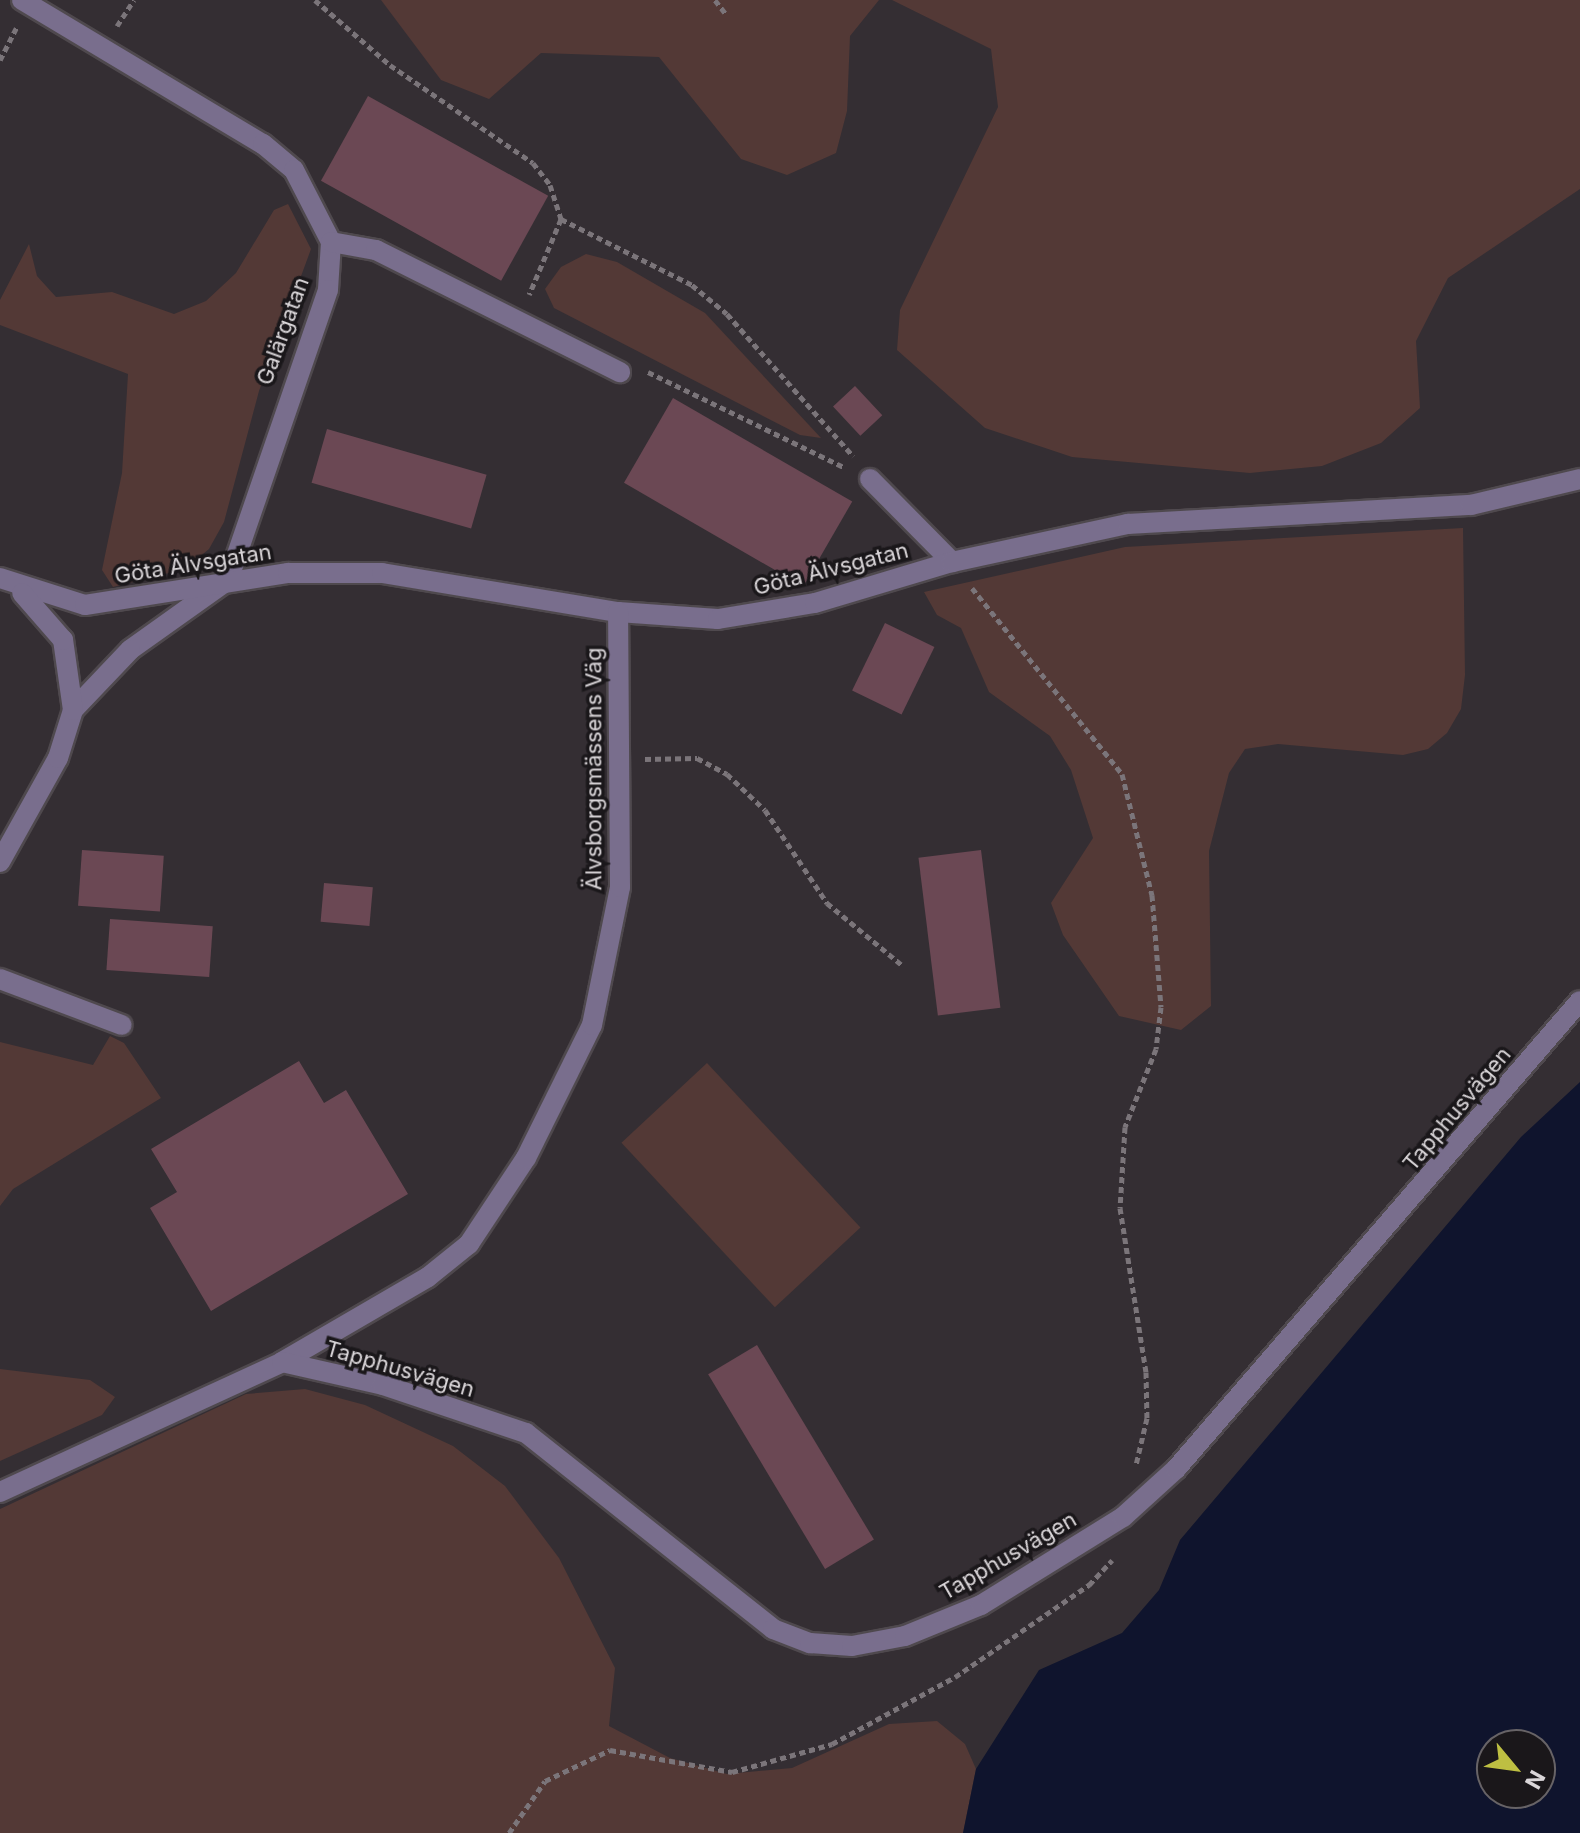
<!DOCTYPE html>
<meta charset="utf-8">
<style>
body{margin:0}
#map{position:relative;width:1580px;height:1833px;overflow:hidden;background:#342e33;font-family:Inter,sans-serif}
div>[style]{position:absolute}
.green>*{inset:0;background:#533936;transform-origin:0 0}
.water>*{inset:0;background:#0f142d}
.building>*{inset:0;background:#6b4854;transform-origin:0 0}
.path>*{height:5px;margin-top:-2.5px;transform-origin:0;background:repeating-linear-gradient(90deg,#7b757a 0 6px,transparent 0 10px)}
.roads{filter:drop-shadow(2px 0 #4f494e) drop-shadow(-2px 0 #4f494e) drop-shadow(0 2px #4f494e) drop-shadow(0 -2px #4f494e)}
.minor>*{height:20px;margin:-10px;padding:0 10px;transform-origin:10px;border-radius:10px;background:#796e8d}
span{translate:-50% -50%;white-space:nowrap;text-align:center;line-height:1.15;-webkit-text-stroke:7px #1a171a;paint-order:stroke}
.street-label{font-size:22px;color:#dad6d9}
.north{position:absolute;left:1476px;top:1729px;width:80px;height:80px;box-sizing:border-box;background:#1a171a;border:2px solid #676366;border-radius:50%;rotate:119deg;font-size:22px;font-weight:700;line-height:32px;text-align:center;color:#dad6d9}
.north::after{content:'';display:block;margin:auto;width:28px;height:36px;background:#bebf42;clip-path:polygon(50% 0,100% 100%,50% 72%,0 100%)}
</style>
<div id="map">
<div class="green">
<i style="clip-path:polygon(381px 0,879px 0,850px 36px,847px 111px,836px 153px,787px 175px,741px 159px,659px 57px,541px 53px,489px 99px,441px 80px)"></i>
<i style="clip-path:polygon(892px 0,1580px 0,1580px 189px,1448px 278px,1416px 341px,1420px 408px,1381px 443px,1322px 466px,1250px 473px,1072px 457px,985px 428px,897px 350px,900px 310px,998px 107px,991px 49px)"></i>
<i style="clip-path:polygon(288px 204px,311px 249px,259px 391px,224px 522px,209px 549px,185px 569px,113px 587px,102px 570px,122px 473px,128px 374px,0 325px,0 300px,29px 244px,37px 276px,56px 297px,112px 292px,174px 314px,206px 301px,236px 273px,274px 210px)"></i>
<i style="clip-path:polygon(586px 254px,617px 262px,705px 313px,821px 438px,800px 435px,554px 308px,545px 289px,561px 267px)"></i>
<i style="clip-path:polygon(1463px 528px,1465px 675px,1461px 709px,1447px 733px,1428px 749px,1403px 755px,1278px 744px,1245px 749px,1229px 773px,1209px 851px,1211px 1006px,1181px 1030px,1119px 1016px,1063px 935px,1051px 903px,1093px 838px,1071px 770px,1050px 736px,989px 692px,961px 628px,937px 615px,924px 592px,1125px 547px)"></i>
<i style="clip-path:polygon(110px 1036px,124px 1043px,161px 1098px,13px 1189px,0 1206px,0 1042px,93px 1065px)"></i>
<i style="left:707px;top:1063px;width:225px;height:117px;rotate:47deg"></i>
<i style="clip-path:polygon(0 1369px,90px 1380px,115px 1397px,102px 1415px,0 1461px)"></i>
<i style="clip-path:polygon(305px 1389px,365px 1405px,453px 1446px,505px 1486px,559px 1558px,615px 1668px,609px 1726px,670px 1758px,727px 1774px,792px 1768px,889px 1724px,937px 1721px,965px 1744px,976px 1769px,963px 1833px,0 1833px,0 1509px,246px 1394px)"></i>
</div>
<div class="water">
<i style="clip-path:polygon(evenodd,1580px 1082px,1580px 1833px,963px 1833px,976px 1769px,1039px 1670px,1122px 1633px,1159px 1590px,1180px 1540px,1521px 1137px,1580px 1082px,1492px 1745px,1540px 1745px,1540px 1793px,1492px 1793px,1492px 1745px)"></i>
</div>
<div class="building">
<i style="left:368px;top:96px;width:206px;height:97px;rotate:29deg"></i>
<i style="left:855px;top:386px;width:40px;height:30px;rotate:47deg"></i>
<i style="left:673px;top:398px;width:207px;height:98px;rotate:30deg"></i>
<i style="left:327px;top:429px;width:166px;height:56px;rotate:16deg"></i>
<i style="left:885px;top:623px;width:55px;height:75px;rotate:26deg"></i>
<i style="left:82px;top:850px;width:82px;height:56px;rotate:4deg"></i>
<i style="left:981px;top:850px;width:159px;height:63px;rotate:83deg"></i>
<i style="left:324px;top:883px;width:49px;height:39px;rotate:5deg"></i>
<i style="left:110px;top:919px;width:103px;height:51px;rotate:4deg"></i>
<i style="clip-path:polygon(299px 1061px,324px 1103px,346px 1090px,408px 1194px,211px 1311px,150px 1208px,177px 1192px,151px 1149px)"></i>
<i style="left:757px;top:1345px;width:227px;height:57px;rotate:59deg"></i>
</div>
<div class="path">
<i style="left:315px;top:0;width:99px;rotate:40.9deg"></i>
<i style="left:390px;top:65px;width:173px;rotate:34.4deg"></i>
<i style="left:533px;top:163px;width:28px;rotate:52deg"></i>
<i style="left:550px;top:185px;width:36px;rotate:72deg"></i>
<i style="left:561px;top:219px;width:82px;rotate:112.8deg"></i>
<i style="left:715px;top:0;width:18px;rotate:52deg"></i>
<i style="left:117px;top:26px;width:31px;rotate:-57deg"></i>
<i style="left:0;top:60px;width:36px;rotate:-63deg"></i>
<i style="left:561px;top:219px;width:147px;rotate:26.7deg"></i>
<i style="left:692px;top:285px;width:45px;rotate:39.6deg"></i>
<i style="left:727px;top:314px;width:190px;rotate:48.4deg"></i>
<i style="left:648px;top:372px;width:218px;rotate:25.9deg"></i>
<i style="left:972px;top:588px;width:239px;rotate:51.1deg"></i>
<i style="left:1122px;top:774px;width:125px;rotate:76.1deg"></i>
<i style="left:1152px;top:895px;width:112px;rotate:85.4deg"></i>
<i style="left:1161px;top:1007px;width:42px;rotate:96.8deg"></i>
<i style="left:1156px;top:1049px;width:84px;rotate:111.7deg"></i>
<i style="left:1125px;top:1127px;width:81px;rotate:93.5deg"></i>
<i style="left:1120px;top:1208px;width:166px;rotate:81deg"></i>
<i style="left:1146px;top:1372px;width:46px;rotate:88.8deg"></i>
<i style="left:1147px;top:1418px;width:48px;rotate:103.2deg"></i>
<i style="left:645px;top:759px;width:52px;rotate:-1.1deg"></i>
<i style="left:697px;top:758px;width:34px;rotate:28deg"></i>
<i style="left:727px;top:774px;width:52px;rotate:43.5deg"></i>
<i style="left:765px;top:810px;width:112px;rotate:56.3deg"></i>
<i style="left:827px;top:903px;width:97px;rotate:39.6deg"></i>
<i style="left:509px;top:1833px;width:63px;rotate:-55.3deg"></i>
<i style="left:545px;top:1781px;width:72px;rotate:-25.5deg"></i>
<i style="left:610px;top:1750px;width:124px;rotate:10.2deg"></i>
<i style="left:732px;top:1772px;width:104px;rotate:-15.6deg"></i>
<i style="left:832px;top:1744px;width:140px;rotate:-28.6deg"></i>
<i style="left:955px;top:1677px;width:163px;rotate:-34.5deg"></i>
<i style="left:1089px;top:1585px;width:34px;rotate:-47deg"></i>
</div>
<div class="roads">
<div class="minor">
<i style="left:22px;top:0;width:281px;rotate:30.9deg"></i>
<i style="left:263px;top:144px;width:40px;rotate:40deg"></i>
<i style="left:294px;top:170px;width:81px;rotate:62.8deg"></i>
<i style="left:331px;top:242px;width:48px;rotate:93.6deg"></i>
<i style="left:328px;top:290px;width:307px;rotate:109deg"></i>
<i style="left:228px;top:580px;width:120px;rotate:144.5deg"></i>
<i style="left:130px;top:650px;width:83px;rotate:133.5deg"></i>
<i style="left:331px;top:242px;width:46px;rotate:10.1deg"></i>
<i style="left:376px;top:250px;width:273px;rotate:26.6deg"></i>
<i style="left:870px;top:479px;width:117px;rotate:45.3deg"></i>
<i style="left:0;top:578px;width:89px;rotate:17.6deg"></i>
<i style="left:85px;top:605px;width:206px;rotate:-9deg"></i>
<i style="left:288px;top:573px;width:94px"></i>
<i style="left:382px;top:573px;width:239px;rotate:9.4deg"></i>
<i style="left:618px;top:612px;width:100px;rotate:4deg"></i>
<i style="left:718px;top:619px;width:98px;rotate:-9.4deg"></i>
<i style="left:815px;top:603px;width:143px;rotate:-16.7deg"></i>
<i style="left:952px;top:562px;width:180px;rotate:-12.2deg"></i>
<i style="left:1128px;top:524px;width:344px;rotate:-3.2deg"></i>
<i style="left:1471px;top:505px;width:112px;rotate:-13.4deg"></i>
<i style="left:0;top:862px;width:119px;rotate:-60.9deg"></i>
<i style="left:58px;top:758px;width:50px;rotate:-72.6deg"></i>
<i style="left:73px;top:710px;width:71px;rotate:-98.1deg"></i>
<i style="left:63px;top:640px;width:62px;rotate:-131.1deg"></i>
<i style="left:0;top:979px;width:130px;rotate:20.7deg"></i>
<i style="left:282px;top:1362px;width:169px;rotate:-30.2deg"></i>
<i style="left:428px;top:1277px;width:53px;rotate:-38.8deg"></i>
<i style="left:469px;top:1244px;width:103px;rotate:-56.5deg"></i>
<i style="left:526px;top:1158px;width:148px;rotate:-63.6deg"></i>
<i style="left:592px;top:1025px;width:141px;rotate:-78.5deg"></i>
<i style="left:620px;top:887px;width:275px;rotate:-90.4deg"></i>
<i style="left:0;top:1492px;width:311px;rotate:-24.7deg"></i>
<i style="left:282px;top:1362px;width:104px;rotate:12.8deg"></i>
<i style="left:383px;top:1385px;width:151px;rotate:18.6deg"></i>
<i style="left:526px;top:1433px;width:315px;rotate:38.4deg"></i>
<i style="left:773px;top:1629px;width:40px;rotate:21deg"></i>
<i style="left:810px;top:1643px;width:42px;rotate:4.1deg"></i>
<i style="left:852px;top:1646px;width:54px;rotate:-10.7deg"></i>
<i style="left:905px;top:1636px;width:82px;rotate:-22.2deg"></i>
<i style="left:981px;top:1605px;width:167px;rotate:-31.8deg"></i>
<i style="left:1123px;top:1517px;width:72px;rotate:-42.2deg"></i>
<i style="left:1176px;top:1469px;width:618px;rotate:-49.2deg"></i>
</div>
</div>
<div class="street-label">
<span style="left:283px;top:331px;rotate:-70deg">Galärgatan</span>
<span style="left:193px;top:564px;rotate:-9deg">Göta Älvsgatan</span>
<span style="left:831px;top:569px;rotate:-14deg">Göta Älvsgatan</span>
<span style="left:594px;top:769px;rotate:-90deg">Älvsborgsmässens Väg</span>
<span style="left:1457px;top:1109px;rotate:-50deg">Tapphusvägen</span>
<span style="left:400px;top:1369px;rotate:16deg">Tapphusvägen</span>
<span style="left:1008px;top:1556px;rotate:-30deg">Tapphusvägen</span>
</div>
<div class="north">N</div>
</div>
